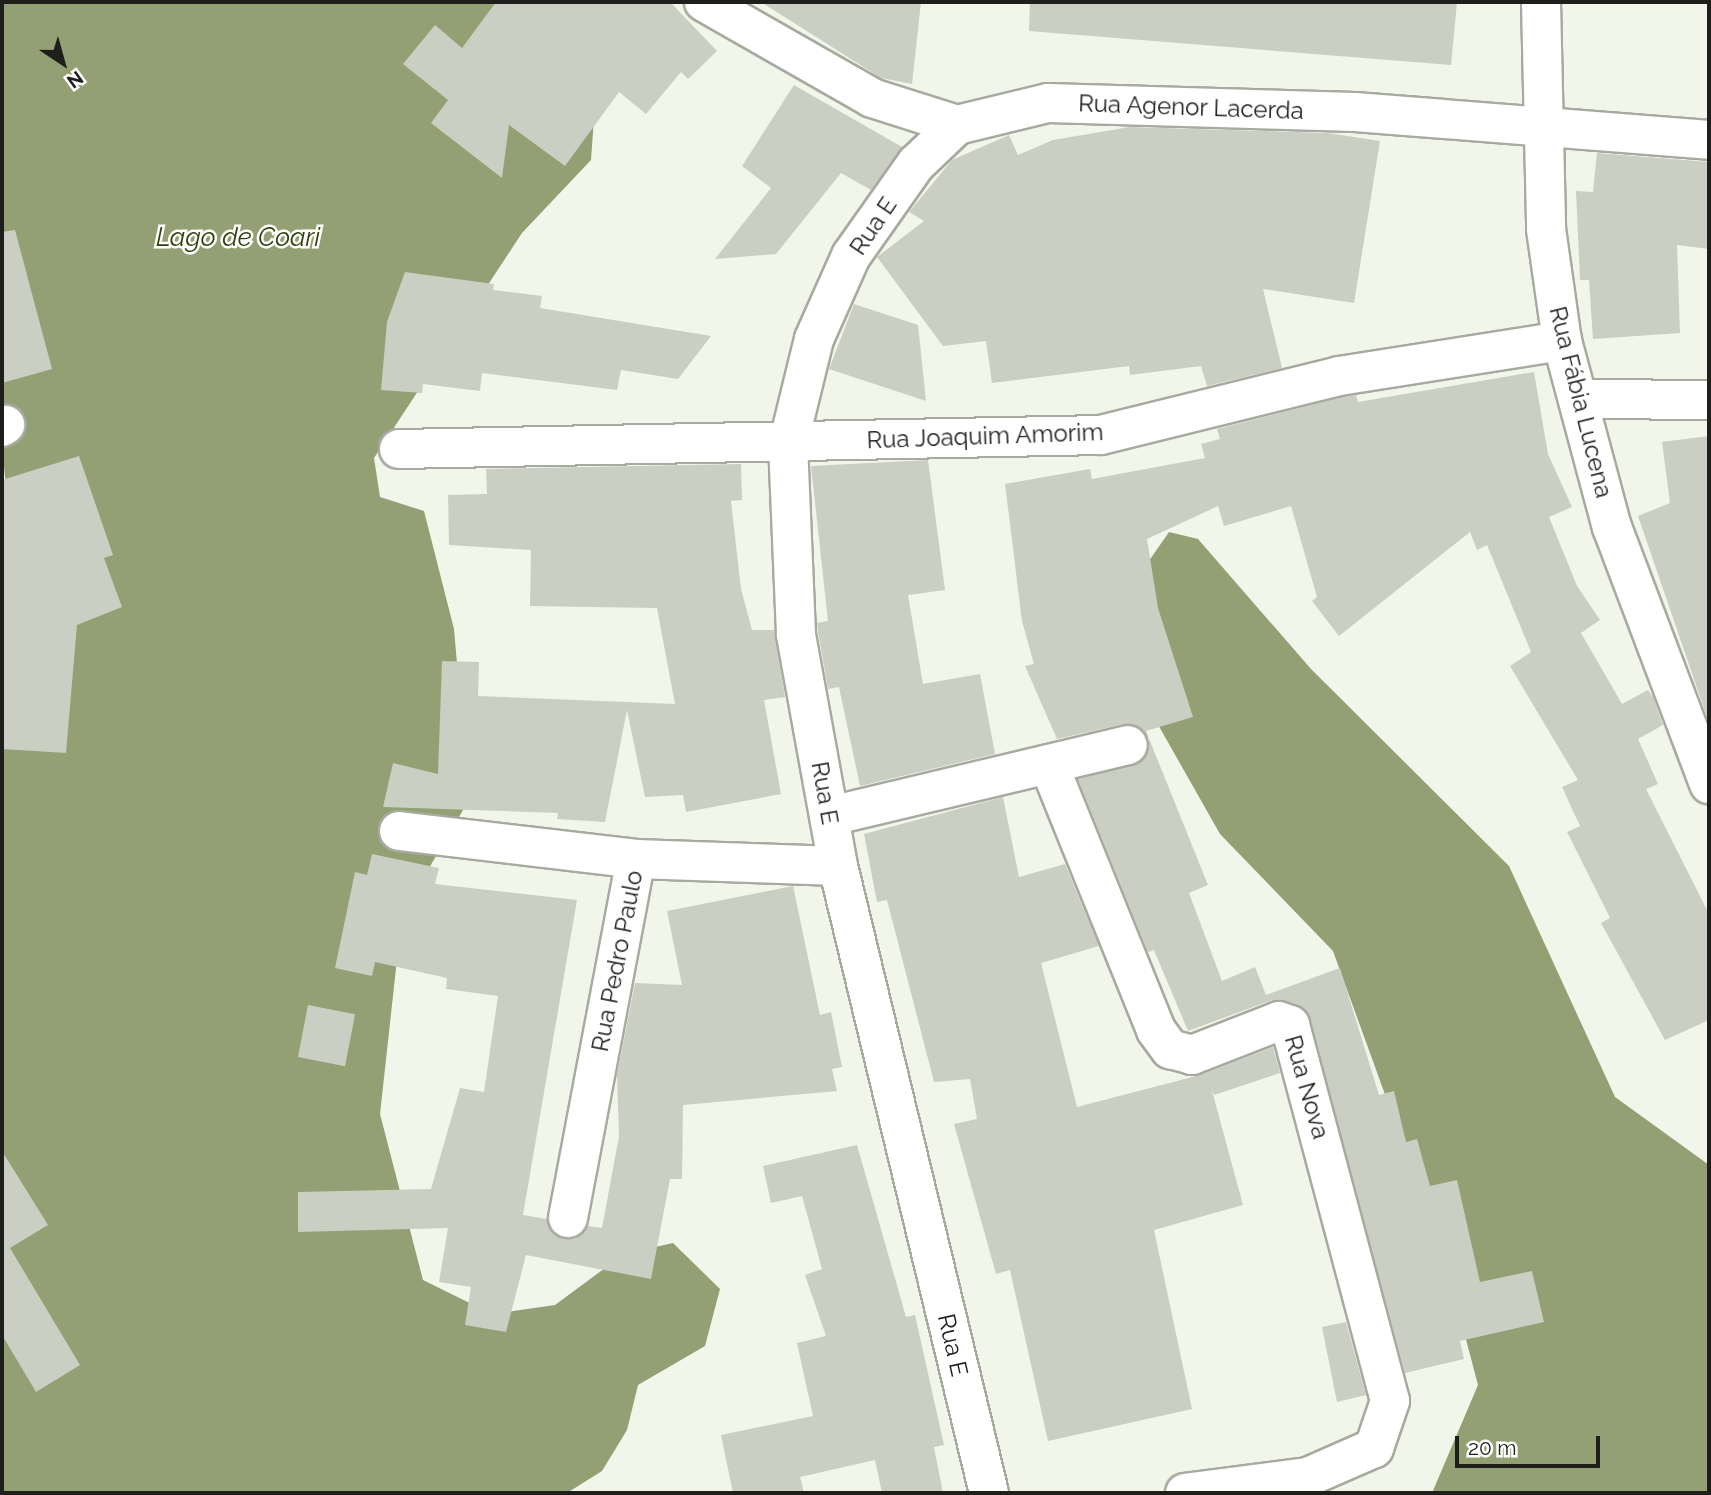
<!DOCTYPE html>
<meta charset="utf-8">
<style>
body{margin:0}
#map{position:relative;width:1711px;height:1495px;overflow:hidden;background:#f1f5ea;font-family:Raleway,sans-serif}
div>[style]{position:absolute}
.water>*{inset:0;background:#92a073}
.building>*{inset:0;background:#cacec3;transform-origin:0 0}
.roads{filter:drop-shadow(2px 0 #a6aa9f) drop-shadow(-2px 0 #a6aa9f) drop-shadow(0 2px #a6aa9f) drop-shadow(0 -2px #a6aa9f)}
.street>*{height:38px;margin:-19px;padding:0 19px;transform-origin:19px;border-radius:19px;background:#fff}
.secondary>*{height:38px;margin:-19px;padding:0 19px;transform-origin:19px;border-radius:19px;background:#fff}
span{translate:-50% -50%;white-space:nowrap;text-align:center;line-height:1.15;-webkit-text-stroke:5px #fff;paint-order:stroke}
.street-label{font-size:24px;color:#1e1f1b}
.water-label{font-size:26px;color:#323f0a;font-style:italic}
.frame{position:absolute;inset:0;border:4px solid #1e1f1b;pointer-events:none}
.north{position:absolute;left:28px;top:28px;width:70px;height:70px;-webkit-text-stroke:5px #fff;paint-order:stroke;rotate:144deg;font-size:19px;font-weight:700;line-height:28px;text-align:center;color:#1e1f1b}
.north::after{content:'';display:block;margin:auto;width:24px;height:32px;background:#1e1f1b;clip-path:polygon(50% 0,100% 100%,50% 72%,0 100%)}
.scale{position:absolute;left:1455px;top:1436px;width:145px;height:32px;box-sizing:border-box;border:4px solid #1e1f1b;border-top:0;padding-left:9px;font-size:21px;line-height:24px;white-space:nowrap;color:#1e1f1b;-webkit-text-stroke:5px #fff;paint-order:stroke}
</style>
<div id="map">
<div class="water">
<i style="clip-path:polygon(2px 2px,529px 2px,571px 58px,594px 118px,591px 160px,522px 233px,374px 458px,380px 497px,424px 511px,454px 629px,469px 800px,402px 914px,380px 1114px,423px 1280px,492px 1314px,555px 1305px,624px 1254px,673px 1243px,720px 1289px,705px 1346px,638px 1385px,627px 1430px,602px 1471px,567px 1493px,2px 1493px,2px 614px,12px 548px,2px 446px)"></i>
<i style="clip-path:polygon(1169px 532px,1198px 539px,1311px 669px,1509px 866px,1615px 1097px,1709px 1165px,1709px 1493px,1432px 1493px,1478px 1385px,1445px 1260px,1333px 951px,1220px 834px,1118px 654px,1144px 568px)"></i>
</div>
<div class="building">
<i style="clip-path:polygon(496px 2px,670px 2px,717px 51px,688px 79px,681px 72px,646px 114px,619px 92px,565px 166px,509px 125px,502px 178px,431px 123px,448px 100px,403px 64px,435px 25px,462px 48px)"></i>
<i style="clip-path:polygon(761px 2px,921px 2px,912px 84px,881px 78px)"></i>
<i style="clip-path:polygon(1030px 2px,1457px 2px,1451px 65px,1029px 31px)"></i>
<i style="clip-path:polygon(794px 85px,902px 147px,871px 190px,841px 173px,776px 254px,715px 259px,771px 188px,742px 166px)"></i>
<i style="clip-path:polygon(1130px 127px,1328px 133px,1380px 141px,1354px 303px,1263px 289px,1282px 368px,1207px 386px,1201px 366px,1130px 375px,1129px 366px,992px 383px,986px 341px,943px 346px,877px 257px,924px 221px,909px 212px,952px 160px,1009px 135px,1018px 155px,1053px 140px)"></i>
<i style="clip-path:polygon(1597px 153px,1709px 162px,1709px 249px,1677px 245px,1680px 333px,1593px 339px,1589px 280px,1580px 280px,1576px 191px,1593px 192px)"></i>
<i style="clip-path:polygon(15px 230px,52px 369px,2px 383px,2px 232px)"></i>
<i style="clip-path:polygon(405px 272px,494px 284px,493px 290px,542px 296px,540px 308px,711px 336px,678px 379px,621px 370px,617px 390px,482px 373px,480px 391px,423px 384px,422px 393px,381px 390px,387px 322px)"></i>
<i style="clip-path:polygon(854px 304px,918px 325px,926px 401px,829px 369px)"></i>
<i style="clip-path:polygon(1534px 372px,1548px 454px,1572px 507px,1549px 517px,1577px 586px,1600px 620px,1581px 633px,1622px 704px,1648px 690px,1653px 697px,1663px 725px,1638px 739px,1658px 784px,1646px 789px,1709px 914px,1709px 1020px,1665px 1040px,1601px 923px,1610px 918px,1567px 832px,1580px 826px,1562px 787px,1578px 780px,1510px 666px,1531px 652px,1487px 545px,1477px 550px,1470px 532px,1339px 636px,1312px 601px,1317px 597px,1291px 506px,1224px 526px,1218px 506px,1147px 539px,1158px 608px,1193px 717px,1146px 731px,1208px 885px,1189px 893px,1222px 981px,1255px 967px,1266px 995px,1340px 968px,1379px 1095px,1394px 1091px,1406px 1142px,1417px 1139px,1430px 1186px,1457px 1180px,1480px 1282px,1532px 1271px,1544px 1322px,1460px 1341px,1464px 1359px,1405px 1373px,1306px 1011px,1272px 1000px,1188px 1031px,1154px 950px,1148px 952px,1078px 779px,1142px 761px,1149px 739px,1143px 730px,1124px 724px,1057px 739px,1025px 666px,1034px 664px,1022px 621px,1005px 484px,1090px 469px,1092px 479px,1205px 458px,1201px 444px,1220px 439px,1217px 429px,1343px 397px,1356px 395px,1358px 402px)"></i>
<i style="clip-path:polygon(1709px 436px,1709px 723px,1638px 516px,1670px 503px,1662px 442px)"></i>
<i style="clip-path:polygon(79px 456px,113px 555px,104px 558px,122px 607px,77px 625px,66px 753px,2px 749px,2px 480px)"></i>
<i style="clip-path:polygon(928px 460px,945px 590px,908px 595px,923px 684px,980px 674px,995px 754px,860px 786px,839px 687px,828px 689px,818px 632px,817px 623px,828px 621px,811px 466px)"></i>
<i style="clip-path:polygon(741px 464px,742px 500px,731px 501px,741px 589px,752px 630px,774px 630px,785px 697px,764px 700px,781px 794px,686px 812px,683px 795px,645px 797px,627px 710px,605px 822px,557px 819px,558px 813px,383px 807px,393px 763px,438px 774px,442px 661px,479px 662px,478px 696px,675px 704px,657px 608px,530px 606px,531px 550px,449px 545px,448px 495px,487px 494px,486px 469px)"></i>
<i style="clip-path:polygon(1003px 797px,1019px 877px,1065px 864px,1099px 946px,1041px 963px,1077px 1107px,1200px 1075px,1273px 1047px,1280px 1073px,1214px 1095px,1211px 1087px,1243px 1205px,1154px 1230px,1192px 1409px,1048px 1441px,1010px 1270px,996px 1274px,954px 1124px,977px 1119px,970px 1079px,934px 1082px,887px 900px,877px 902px,864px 834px)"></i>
<i style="clip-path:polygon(372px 854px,439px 868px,435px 884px,577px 900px,523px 1215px,547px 1219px,554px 1235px,575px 1239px,588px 1226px,602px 1228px,619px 1136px,617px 1075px,635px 983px,682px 985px,667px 911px,793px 886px,820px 1015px,831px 1012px,842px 1067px,832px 1069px,837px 1091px,683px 1105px,682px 1179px,670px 1179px,651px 1279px,526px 1255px,506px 1332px,465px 1325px,471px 1287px,439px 1282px,448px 1228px,298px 1232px,298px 1192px,431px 1189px,460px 1088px,484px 1092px,498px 996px,446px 989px,447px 978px,375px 962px,372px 976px,335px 968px,355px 872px,367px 875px)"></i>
<i style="left:308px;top:1005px;width:48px;height:53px;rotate:11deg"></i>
<i style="clip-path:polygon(857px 1145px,906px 1317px,915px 1315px,944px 1445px,934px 1447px,943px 1493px,882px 1493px,875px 1460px,800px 1477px,804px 1493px,733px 1493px,721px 1435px,813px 1416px,797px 1343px,826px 1336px,805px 1275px,822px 1269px,802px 1196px,771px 1203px,763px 1166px)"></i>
<i style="clip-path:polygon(2px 1151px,48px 1225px,10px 1248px,80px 1365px,36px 1392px,2px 1335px)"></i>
<i style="clip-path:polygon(1346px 1322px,1366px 1395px,1337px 1402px,1322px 1327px)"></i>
</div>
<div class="roads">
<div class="street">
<i style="left:704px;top:2px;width:193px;rotate:29.7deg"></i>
<i style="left:872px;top:98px;width:89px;rotate:17.6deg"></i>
<i style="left:1541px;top:2px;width:227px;rotate:88.7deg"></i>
<i style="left:1546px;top:229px;width:113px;rotate:81.9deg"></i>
<i style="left:1562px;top:341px;width:193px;rotate:75deg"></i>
<i style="left:1612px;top:527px;width:275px;rotate:69.3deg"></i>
<i style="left:1578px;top:399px;width:131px;rotate:0.4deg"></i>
<i style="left:2px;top:427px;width:4px;rotate:-34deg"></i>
<i style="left:399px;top:449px;width:702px;rotate:-1.14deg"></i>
<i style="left:1101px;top:435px;width:245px;rotate:-13.9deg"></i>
<i style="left:1339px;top:376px;width:226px;rotate:-8.9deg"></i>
<i style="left:1049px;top:765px;width:286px;rotate:68deg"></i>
<i style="left:1156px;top:1030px;width:24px;rotate:54deg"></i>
<i style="left:1170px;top:1049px;width:23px;rotate:15deg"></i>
<i style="left:1192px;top:1055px;width:93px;rotate:-21.3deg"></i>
<i style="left:1279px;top:1021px;width:12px;rotate:20deg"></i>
<i style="left:1290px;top:1025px;width:389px;rotate:75.1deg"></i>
<i style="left:1390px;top:1401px;width:50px;rotate:108.8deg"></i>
<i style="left:1374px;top:1448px;width:72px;rotate:156.3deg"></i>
<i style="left:1308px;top:1477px;width:124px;rotate:172.6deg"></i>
<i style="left:830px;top:816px;width:306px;rotate:-13.4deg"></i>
<i style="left:399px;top:831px;width:239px;rotate:6.7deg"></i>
<i style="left:636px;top:859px;width:202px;rotate:2deg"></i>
<i style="left:568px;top:1218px;width:365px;rotate:-79.3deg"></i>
</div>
<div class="secondary">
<i style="left:989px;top:1493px;width:645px;rotate:-103.54deg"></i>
<i style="left:838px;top:866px;width:236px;rotate:-100.3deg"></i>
<i style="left:796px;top:634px;width:189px;rotate:-92.4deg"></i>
<i style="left:788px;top:445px;width:109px;rotate:-76.2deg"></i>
<i style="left:814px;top:339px;width:91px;rotate:-66deg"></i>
<i style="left:851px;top:256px;width:113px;rotate:-54.8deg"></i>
<i style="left:916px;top:164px;width:57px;rotate:-43.6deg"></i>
<i style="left:957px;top:125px;width:94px;rotate:-13.6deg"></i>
<i style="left:1048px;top:103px;width:307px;rotate:1.7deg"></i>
<i style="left:1355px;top:112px;width:355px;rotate:4.5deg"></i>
</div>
</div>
<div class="street-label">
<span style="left:1191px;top:107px;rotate:2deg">Rua Agenor Lacerda</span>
<span style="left:873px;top:226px;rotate:-56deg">Rua E</span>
<span style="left:1581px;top:402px;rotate:76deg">Rua Fábia Lucena</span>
<span style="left:985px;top:436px;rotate:-2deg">Rua Joaquim Amorim</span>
<span style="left:825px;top:793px;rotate:80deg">Rua E</span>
<span style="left:617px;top:961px;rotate:-79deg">Rua Pedro Paulo</span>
<span style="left:1307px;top:1087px;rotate:74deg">Rua Nova</span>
<span style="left:953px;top:1345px;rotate:77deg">Rua E</span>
</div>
<div class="water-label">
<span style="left:238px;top:238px">Lago de Coari</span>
</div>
<div class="frame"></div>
<div class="north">N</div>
<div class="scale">20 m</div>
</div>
